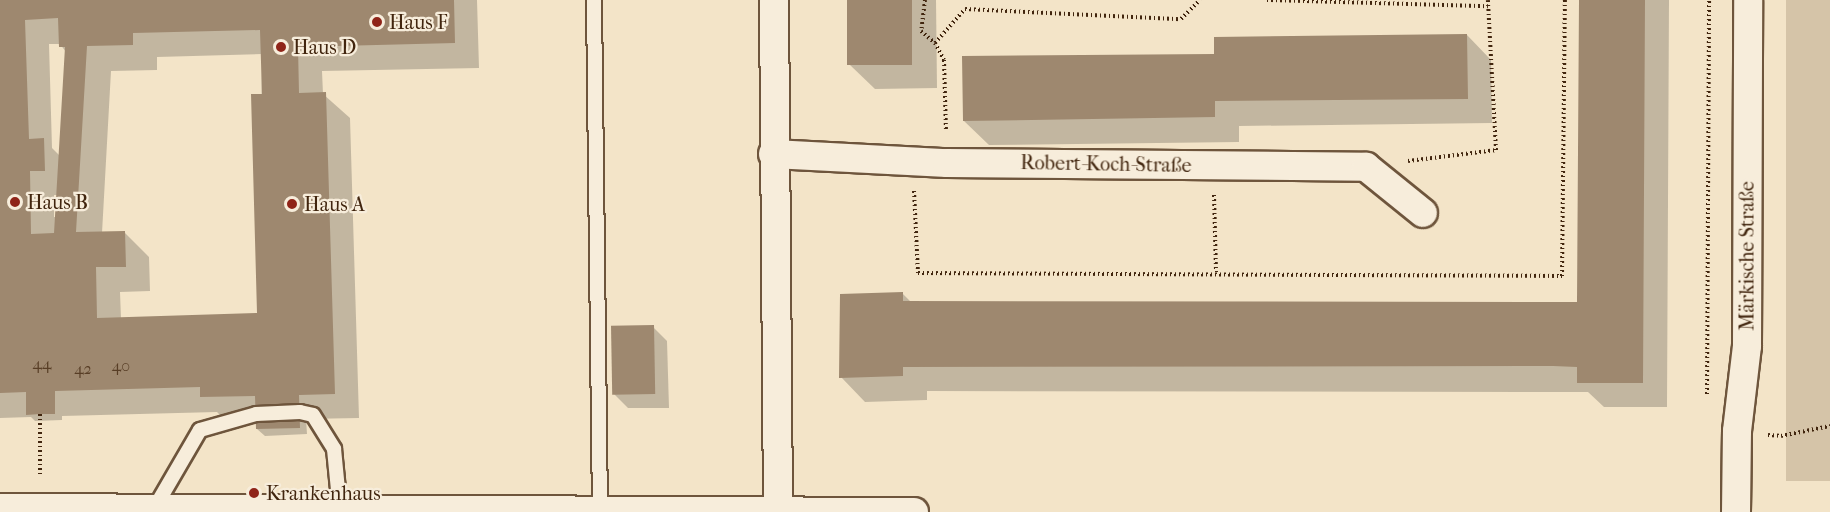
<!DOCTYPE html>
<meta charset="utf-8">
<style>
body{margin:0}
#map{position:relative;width:1830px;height:512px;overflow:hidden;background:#f3e4c8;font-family:"IM FELL French Canon",serif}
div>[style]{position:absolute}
.green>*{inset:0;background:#d5c4a8;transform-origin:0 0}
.shadow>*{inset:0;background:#0003}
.building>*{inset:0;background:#9e886f;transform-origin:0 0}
.path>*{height:4px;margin-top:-2px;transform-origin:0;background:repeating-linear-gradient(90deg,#41250e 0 1.5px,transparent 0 4.5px)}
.roads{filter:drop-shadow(2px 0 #6e553c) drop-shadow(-2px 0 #6e553c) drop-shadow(0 2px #6e553c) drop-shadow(0 -2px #6e553c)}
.lane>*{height:14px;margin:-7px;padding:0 7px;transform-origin:7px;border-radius:7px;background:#f7eddb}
.street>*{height:28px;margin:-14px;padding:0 14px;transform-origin:14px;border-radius:14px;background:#f7eddb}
.dots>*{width:16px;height:16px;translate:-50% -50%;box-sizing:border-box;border:3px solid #f7eddb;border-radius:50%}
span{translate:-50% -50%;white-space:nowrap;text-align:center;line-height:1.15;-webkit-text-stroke:4.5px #f7eddb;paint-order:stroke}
.number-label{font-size:16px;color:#583e26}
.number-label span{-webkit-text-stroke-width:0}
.poi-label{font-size:20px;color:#41250e}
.left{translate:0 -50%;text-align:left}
.street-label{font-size:20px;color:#41250e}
</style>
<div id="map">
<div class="green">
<i style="left:1786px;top:0;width:44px;height:481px"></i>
</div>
<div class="shadow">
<i style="clip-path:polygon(evenodd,0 0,477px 0,479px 68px,322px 71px,323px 94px,350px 118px,359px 418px,306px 419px,307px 434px,265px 436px,257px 429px,257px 421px,227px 422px,217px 412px,62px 416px,62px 420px,35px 421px,31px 417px,0 418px,0 0,49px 44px,60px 44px,66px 52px,60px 156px,52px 148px,49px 44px,0 0,262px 54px,259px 314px,121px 319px,120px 292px,150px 291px,149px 257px,124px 232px,102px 233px,111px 71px,157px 70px,157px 57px,262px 54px,0 0,54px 195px,58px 195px,57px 217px,54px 217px,54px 195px)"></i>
<i style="clip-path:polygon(849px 0,936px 0,937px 88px,875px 89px,850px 65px)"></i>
<i style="clip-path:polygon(1581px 0,1669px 0,1667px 407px,1604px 407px,1588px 392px,927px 391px,927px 400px,865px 402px,841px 377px,902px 293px,912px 303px,1578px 304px)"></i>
<i style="clip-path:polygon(1467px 35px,1491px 60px,1492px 123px,1239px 126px,1239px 142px,989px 145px,964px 121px,1216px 55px)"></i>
<i style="clip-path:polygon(653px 327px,667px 341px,669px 408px,628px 408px,614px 394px)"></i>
</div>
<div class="building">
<i style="clip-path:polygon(evenodd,0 0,454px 0,455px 43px,298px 47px,299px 93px,326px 92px,335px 394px,299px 395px,300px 428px,256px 429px,255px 396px,200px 397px,200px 387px,55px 391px,55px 414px,40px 414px,26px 415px,26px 392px,0 393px,0 0,58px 18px,59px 47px,65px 47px,54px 233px,31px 234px,30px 171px,45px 171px,44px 138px,29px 139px,25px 20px,58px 18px,0 0,260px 30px,262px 94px,251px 94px,257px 313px,97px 318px,96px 267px,126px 267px,125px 231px,76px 232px,87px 46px,133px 45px,133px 33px,260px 30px)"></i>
<i style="left:847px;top:0;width:65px;height:65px"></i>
<i style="clip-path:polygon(1579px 0,1645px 0,1643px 383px,1577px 383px,1577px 367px,1553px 366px,903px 367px,903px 376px,839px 378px,840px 294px,903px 292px,903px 301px,1577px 302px)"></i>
<i style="clip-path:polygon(1467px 34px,1468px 99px,1215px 101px,1215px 117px,963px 121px,962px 56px,1214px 54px,1214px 37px)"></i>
<i style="left:654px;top:325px;width:69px;height:43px;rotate:89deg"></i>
</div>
<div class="path">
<i style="left:925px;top:0;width:31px;rotate:97deg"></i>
<i style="left:921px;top:31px;width:18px;rotate:41deg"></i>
<i style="left:935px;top:43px;width:19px;rotate:62deg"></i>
<i style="left:944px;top:60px;width:71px;rotate:88.4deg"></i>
<i style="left:1267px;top:0;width:221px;rotate:1.6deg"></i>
<i style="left:935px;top:43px;width:45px;rotate:-48.6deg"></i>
<i style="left:965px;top:9px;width:216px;rotate:2.7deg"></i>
<i style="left:1181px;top:19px;width:27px;rotate:-45deg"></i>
<i style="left:1408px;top:161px;width:89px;rotate:-7.1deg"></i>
<i style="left:1496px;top:150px;width:150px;rotate:-93.1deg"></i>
<i style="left:914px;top:191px;width:82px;rotate:87.2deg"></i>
<i style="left:918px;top:273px;width:644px;rotate:0.27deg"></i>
<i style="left:1562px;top:276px;width:276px;rotate:-89.4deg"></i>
<i style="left:1214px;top:195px;width:77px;rotate:88.5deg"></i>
<i style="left:1707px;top:394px;width:394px;rotate:-89.7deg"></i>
<i style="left:40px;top:414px;width:63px;rotate:90deg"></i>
<i style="left:1768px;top:435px;width:13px;rotate:4deg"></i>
<i style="left:1781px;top:436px;width:50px;rotate:-11.5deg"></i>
</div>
<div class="roads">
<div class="lane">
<i style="left:594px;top:0;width:511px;rotate:89.33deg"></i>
<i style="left:154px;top:509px;width:91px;rotate:-59.8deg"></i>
<i style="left:200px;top:430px;width:58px;rotate:-15.9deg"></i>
<i style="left:256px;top:414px;width:44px;rotate:-2.6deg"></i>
<i style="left:300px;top:412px;width:13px;rotate:13deg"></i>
<i style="left:313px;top:415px;width:40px;rotate:58deg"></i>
<i style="left:334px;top:449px;width:61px;rotate:84.4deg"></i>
</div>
<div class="street">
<i style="left:774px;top:0;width:511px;rotate:89.55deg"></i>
<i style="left:773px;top:154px;width:174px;rotate:3deg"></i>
<i style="left:947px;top:163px;width:419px;rotate:0.5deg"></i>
<i style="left:1366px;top:167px;width:73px;rotate:38.9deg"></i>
<i style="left:0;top:508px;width:914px;rotate:0.25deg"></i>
<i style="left:1736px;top:512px;width:81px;rotate:-89.3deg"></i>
<i style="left:1737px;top:431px;width:86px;rotate:-83.3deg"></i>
<i style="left:1747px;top:346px;width:346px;rotate:-89.8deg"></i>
</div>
</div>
<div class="dots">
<i style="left:377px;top:22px;background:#8f2418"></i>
<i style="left:281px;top:47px;background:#8f2418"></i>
<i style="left:15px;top:202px;background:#8f2418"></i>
<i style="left:292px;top:204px;background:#8f2418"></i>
<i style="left:254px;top:493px;background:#8f2418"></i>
</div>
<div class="number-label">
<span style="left:42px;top:364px">44</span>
<span style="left:121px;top:366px">40</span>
<span style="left:83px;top:369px">42</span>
</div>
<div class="poi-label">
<span class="left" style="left:389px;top:22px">Haus F</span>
<span class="left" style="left:293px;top:47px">Haus D</span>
<span class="left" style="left:27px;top:202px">Haus B</span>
<span class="left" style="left:304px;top:204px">Haus A</span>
<span class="left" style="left:266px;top:493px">Krankenhaus</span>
</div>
<div class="street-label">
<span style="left:1106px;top:164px;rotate:1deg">Robert-Koch-Straße</span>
<span style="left:1747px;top:256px;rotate:-90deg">Märkische Straße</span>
</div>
</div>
